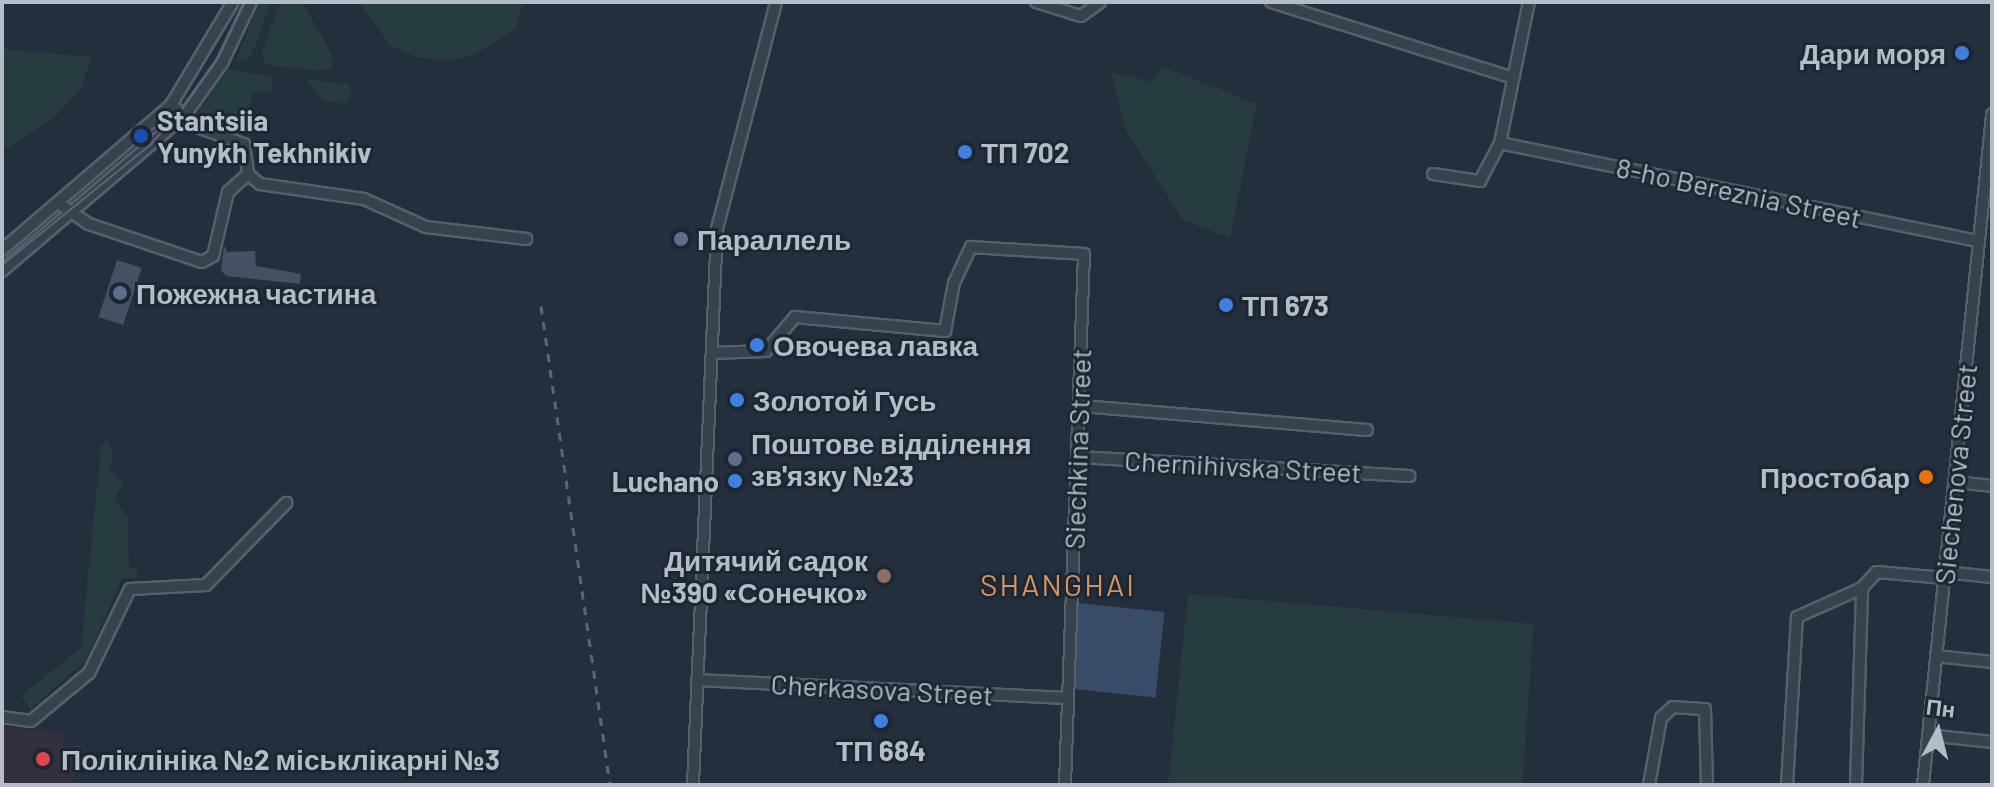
<!DOCTYPE html>
<meta charset="utf-8">
<style>
body{margin:0}
#map{position:relative;width:1994px;height:787px;overflow:hidden;background:#242f3e;font-family:Barlow,sans-serif}
div>[style]{position:absolute}
.medical>*{inset:0;background:#32303f}
.green>*{inset:0;background:#263c3f}
.water>*{inset:0;background:#394c67;transform-origin:0 0}
.building>*{inset:0;background:#455162;transform-origin:0 0}
.roads{filter:drop-shadow(2px 0 #565f6c) drop-shadow(-2px 0 #565f6c) drop-shadow(0 2px #565f6c) drop-shadow(0 -2px #565f6c)}
.minor>*{height:10px;margin:-5px;padding:0 5px;transform-origin:5px;border-radius:5px;background:#38414e}
.tram>*{height:2px;margin:-1px;padding:0 1px;transform-origin:1px;border-radius:1px;background:#5a6575}
.rail>*{height:3px;margin-top:-1.5px;transform-origin:0;background:repeating-linear-gradient(90deg,#5a6575 0 8px,transparent 0 16px)}
.dots>*{width:22px;height:22px;translate:-50% -50%;box-sizing:border-box;border:4px solid #1d2633;border-radius:50%}
span{translate:-50% -50%;white-space:nowrap;text-align:center;line-height:1.15;-webkit-text-stroke:6px #1d2633;paint-order:stroke}
.poi-label{font-size:28px;color:#b4bcc9;font-weight:700}
.right{translate:-100% -50%;text-align:right}
.left{translate:0 -50%;text-align:left}
.street-label{font-size:28px;color:#b4bcc9}
.neighbourhood-label{font-size:30px;color:#d59563;letter-spacing:2px}
.frame{position:absolute;inset:0;border:4px solid #b4bcc9;pointer-events:none}
.north{position:absolute;left:1898px;top:691px;width:80px;height:80px;-webkit-text-stroke:6px #1d2633;paint-order:stroke;rotate:7deg;font-size:22px;font-weight:700;line-height:32px;text-align:center;color:#b4bcc9}
.north::after{content:'';display:block;margin:auto;width:28px;height:36px;background:#b4bcc9;clip-path:polygon(50% 0,100% 100%,50% 72%,0 100%)}
</style>
<div id="map">
<div class="medical">
<i style="clip-path:polygon(2px 727px,63px 733px,63px 744px,85px 746px,82px 773px,74px 772px,73px 785px,2px 785px)"></i>
</div>
<div class="green">
<i style="clip-path:polygon(259px 2px,271px 2px,251px 57px,236px 61px)"></i>
<i style="clip-path:polygon(280px 2px,303px 3px,332px 55px,332px 67px,321px 71px,265px 64px,262px 51px)"></i>
<i style="clip-path:polygon(359px 2px,524px 2px,515px 29px,474px 55px,446px 61px,415px 57px,390px 45px)"></i>
<i style="clip-path:polygon(2px 49px,91px 57px,81px 89px,55px 117px,8px 148px,2px 143px)"></i>
<i style="clip-path:polygon(1161px 66px,1257px 104px,1230px 238px,1183px 220px,1126px 131px,1111px 72px,1152px 82px)"></i>
<i style="clip-path:polygon(228px 69px,273px 77px,272px 93px,252px 91px,249px 116px,264px 118px,253px 131px,196px 116px)"></i>
<i style="clip-path:polygon(306px 79px,349px 84px,352px 97px,346px 104px,323px 101px)"></i>
<i style="clip-path:polygon(107px 440px,113px 456px,109px 468px,123px 483px,114px 500px,128px 517px,129px 568px,137px 569px,137px 579px,122px 578px,86px 660px,31px 709px,21px 696px,81px 648px,101px 446px)"></i>
<i style="clip-path:polygon(1188px 594px,1534px 624px,1522px 785px,1168px 785px)"></i>
</div>
<div class="water">
<i style="left:1078px;top:603px;width:87px;height:86px;rotate:6deg"></i>
</div>
<div class="building">
<i style="clip-path:polygon(224px 245px,227px 252px,255px 251px,256px 266px,301px 274px,300px 284px,227px 276px,221px 271px)"></i>
<i style="left:117px;top:260px;width:26px;height:60px;rotate:18deg"></i>
</div>
<div class="roads">
<div class="minor">
<i style="left:1036px;top:2px;width:47px;rotate:17.3deg"></i>
<i style="left:1081px;top:16px;width:24px;rotate:-36deg"></i>
<i style="left:1271px;top:2px;width:254px;rotate:17.4deg"></i>
<i style="left:171px;top:105px;width:37px;rotate:38deg"></i>
<i style="left:200px;top:128px;width:47px;rotate:20deg"></i>
<i style="left:244px;top:144px;width:30px;rotate:82deg"></i>
<i style="left:248px;top:174px;width:16px;rotate:40deg"></i>
<i style="left:260px;top:184px;width:105px;rotate:8.2deg"></i>
<i style="left:364px;top:199px;width:68px;rotate:24.3deg"></i>
<i style="left:426px;top:227px;width:101px;rotate:6.8deg"></i>
<i style="left:1500px;top:143px;width:489px;rotate:11.6deg"></i>
<i style="left:1433px;top:174px;width:48px;rotate:8.5deg"></i>
<i style="left:1480px;top:181px;width:43px;rotate:-62.2deg"></i>
<i style="left:1500px;top:143px;width:144px;rotate:-78.4deg"></i>
<i style="left:60px;top:204px;width:35px;rotate:35deg"></i>
<i style="left:89px;top:224px;width:119px;rotate:18.6deg"></i>
<i style="left:202px;top:262px;width:13px;rotate:-29deg"></i>
<i style="left:213px;top:256px;width:66px;rotate:-76.8deg"></i>
<i style="left:228px;top:192px;width:27px;rotate:-42deg"></i>
<i style="left:2px;top:250px;width:223px;rotate:-40.6deg"></i>
<i style="left:171px;top:105px;width:120px;rotate:-59deg"></i>
<i style="left:2px;top:271px;width:240px;rotate:-40.4deg"></i>
<i style="left:185px;top:115px;width:64px;rotate:-54.6deg"></i>
<i style="left:222px;top:63px;width:68px;rotate:-64.6deg"></i>
<i style="left:713px;top:353px;width:53px;rotate:-2.2deg"></i>
<i style="left:766px;top:351px;width:45px;rotate:-49.5deg"></i>
<i style="left:795px;top:317px;width:151px;rotate:5.3deg"></i>
<i style="left:945px;top:331px;width:49px;rotate:-79.4deg"></i>
<i style="left:954px;top:283px;width:40px;rotate:-65deg"></i>
<i style="left:971px;top:247px;width:113px;rotate:3.5deg"></i>
<i style="left:1084px;top:254px;width:531px;rotate:92.05deg"></i>
<i style="left:1082px;top:406px;width:286px;rotate:4.8deg"></i>
<i style="left:1078px;top:457px;width:332px;rotate:3.3deg"></i>
<i style="left:1955px;top:482px;width:37px;rotate:6deg"></i>
<i style="left:1945px;top:572px;width:47px;rotate:6.1deg"></i>
<i style="left:1936px;top:656px;width:56px;rotate:6.1deg"></i>
<i style="left:697px;top:680px;width:370px;rotate:2.8deg"></i>
<i style="left:2px;top:717px;width:29px;rotate:8deg"></i>
<i style="left:31px;top:721px;width:75px;rotate:-39.6deg"></i>
<i style="left:89px;top:673px;width:93px;rotate:-64deg"></i>
<i style="left:130px;top:589px;width:76px;rotate:-3deg"></i>
<i style="left:206px;top:585px;width:115px;rotate:-45.7deg"></i>
<i style="left:1928px;top:735px;width:64px;rotate:6.2deg"></i>
<i style="left:1856px;top:784px;width:196px;rotate:-88.2deg"></i>
<i style="left:693px;top:785px;width:557px;rotate:-87.53deg"></i>
<i style="left:717px;top:229px;width:235px;rotate:-75.4deg"></i>
<i style="left:1649px;top:785px;width:68px;rotate:-79.8deg"></i>
<i style="left:1661px;top:718px;width:16px;rotate:-43deg"></i>
<i style="left:1673px;top:707px;width:32px;rotate:4deg"></i>
<i style="left:1705px;top:709px;width:76px;rotate:88.5deg"></i>
<i style="left:1787px;top:785px;width:168px;rotate:-86.6deg"></i>
<i style="left:1797px;top:617px;width:71px;rotate:-24deg"></i>
<i style="left:1862px;top:588px;width:22px;rotate:-47deg"></i>
<i style="left:1877px;top:572px;width:67px;rotate:5.1deg"></i>
<i style="left:1923px;top:785px;width:674px;rotate:-84.12deg"></i>
</div>
</div>
<div class="tram">
<i style="left:2px;top:265px;width:191px;rotate:-39deg"></i>
<i style="left:150px;top:145px;width:45px;rotate:-47.7deg"></i>
<i style="left:180px;top:112px;width:64px;rotate:-54.6deg"></i>
<i style="left:217px;top:60px;width:64px;rotate:-64.2deg"></i>
</div>
<div class="rail">
<i style="left:541px;top:306px;width:484px;rotate:81.8deg"></i>
</div>
<div class="dots">
<i style="left:1962px;top:53px;background:#3f7fe0"></i>
<i style="left:141px;top:136px;background:#1a4fb4"></i>
<i style="left:965px;top:152px;background:#3f7fe0"></i>
<i style="left:681px;top:239px;background:#5c6f8a"></i>
<i style="left:120px;top:293px;background:#5c6f8a"></i>
<i style="left:1226px;top:305px;background:#3f7fe0"></i>
<i style="left:757px;top:345px;background:#3f7fe0"></i>
<i style="left:737px;top:400px;background:#3f7fe0"></i>
<i style="left:735px;top:459px;background:#5c6f8a"></i>
<i style="left:1926px;top:477px;background:#e8710a"></i>
<i style="left:735px;top:481px;background:#3f7fe0"></i>
<i style="left:884px;top:576px;background:#8d6e63"></i>
<i style="left:881px;top:721px;background:#3f7fe0"></i>
<i style="left:43px;top:759px;background:#e0444e"></i>
</div>
<div class="poi-label">
<span class="right" style="left:1946px;top:53px">Дари моря</span>
<span class="left" style="left:157px;top:136px">Stantsiia<br>Yunykh Tekhnikiv</span>
<span class="left" style="left:981px;top:152px">ТП 702</span>
<span class="left" style="left:697px;top:239px">Параллель</span>
<span class="left" style="left:136px;top:293px">Пожежна частина</span>
<span class="left" style="left:1242px;top:305px">ТП 673</span>
<span class="left" style="left:773px;top:345px">Овочева лавка</span>
<span class="left" style="left:753px;top:400px">Золотой Гусь</span>
<span class="left" style="left:751px;top:459px">Поштове відділення<br>зв'язку №23</span>
<span class="right" style="left:1910px;top:477px">Простобар</span>
<span class="right" style="left:719px;top:481px">Luchano</span>
<span class="right" style="left:868px;top:576px">Дитячий садок<br>№390 «Сонечко»</span>
<span style="left:881px;top:750px">ТП 684</span>
<span class="left" style="left:61px;top:759px">Поліклініка №2 міськлікарні №3</span>
</div>
<div class="street-label">
<span style="left:1739px;top:192px;rotate:12deg">8-ho Bereznia Street</span>
<span style="left:1077px;top:449px;rotate:-88deg">Siechkina Street</span>
<span style="left:1243px;top:466px;rotate:3deg">Chernihivska Street</span>
<span style="left:1955px;top:474px;rotate:-84deg">Siechenova Street</span>
<span style="left:882px;top:689px;rotate:3deg">Cherkasova Street</span>
</div>
<div class="neighbourhood-label">
<span style="left:1058px;top:584px">SHANGHAI</span>
</div>
<div class="frame"></div>
<div class="north">Пн</div>
</div>
